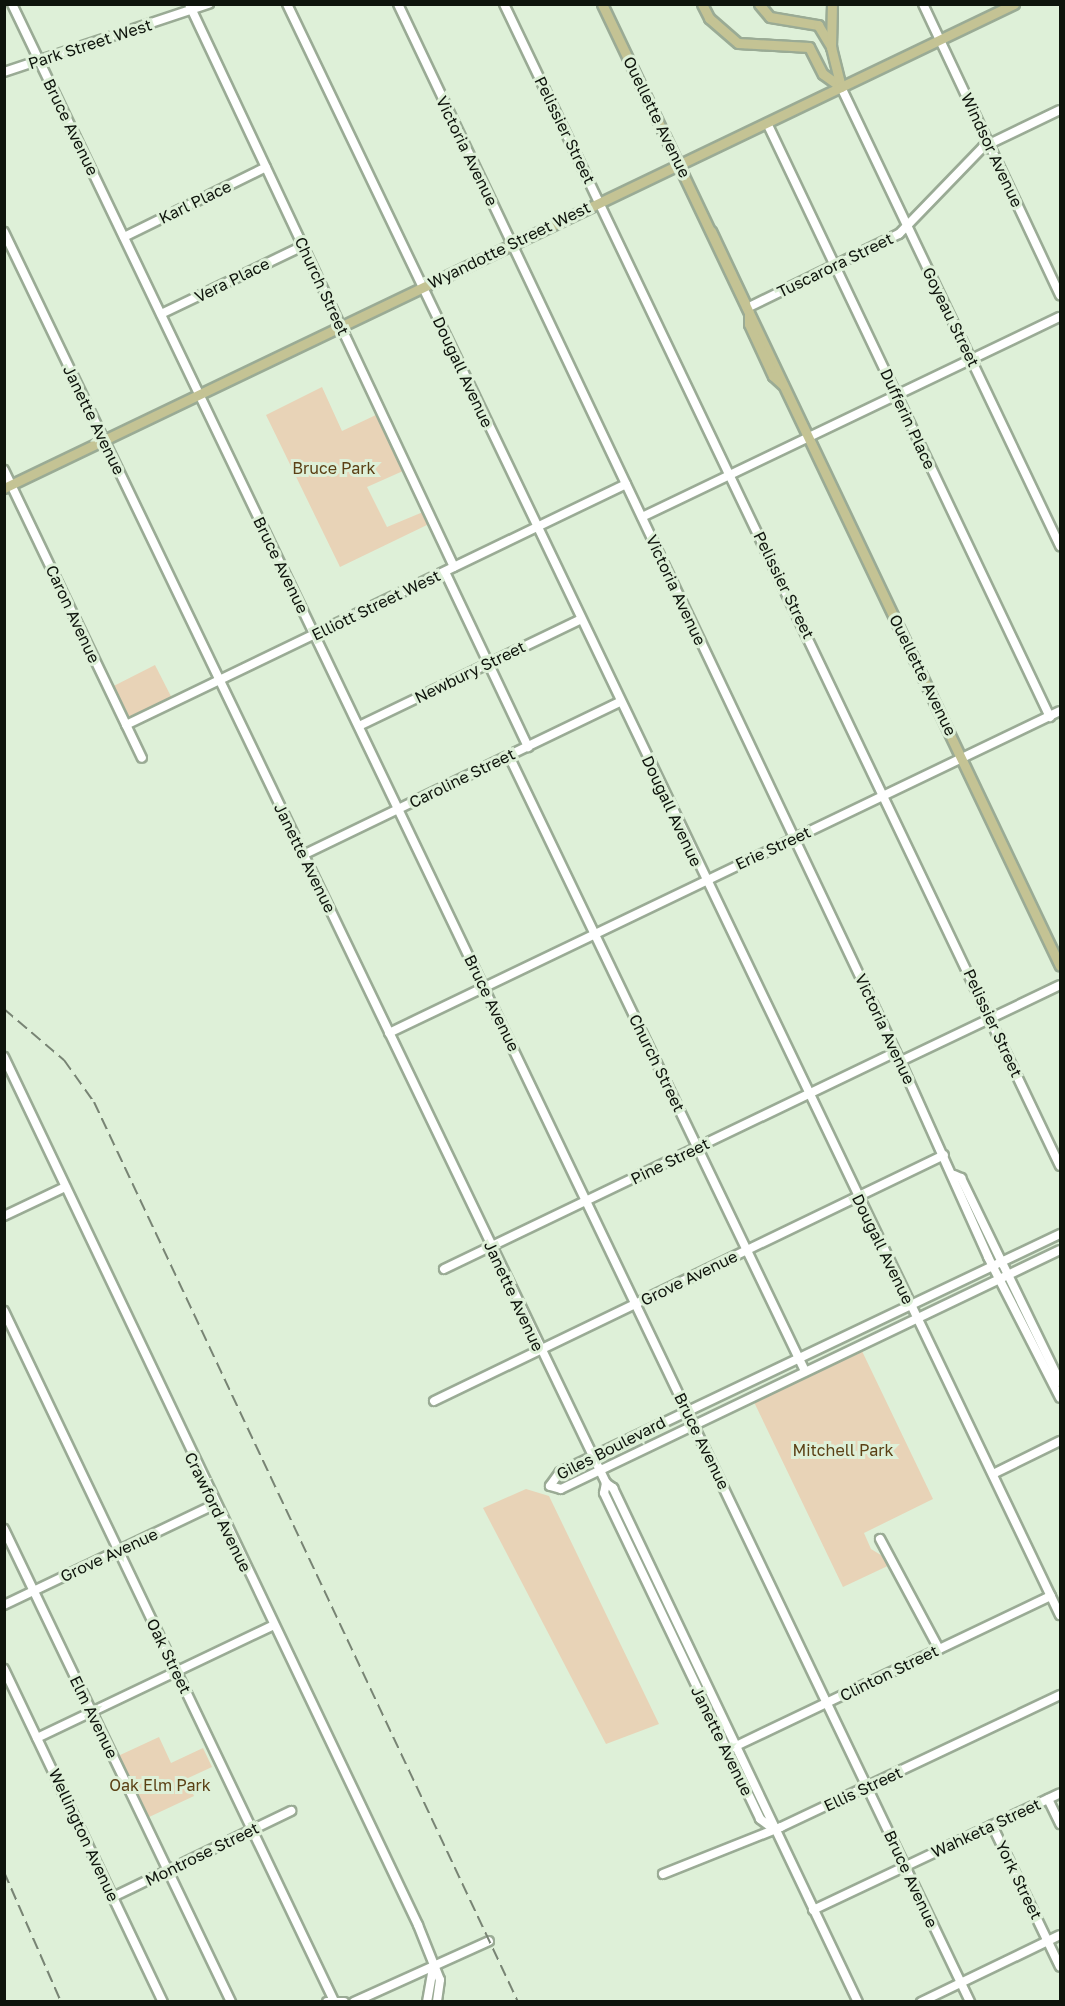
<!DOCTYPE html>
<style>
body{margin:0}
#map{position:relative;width:1065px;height:2006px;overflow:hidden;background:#def0d8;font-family:"Golos Text",sans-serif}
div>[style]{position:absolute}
.green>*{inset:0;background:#e8d3b7;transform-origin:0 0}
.roads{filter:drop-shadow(2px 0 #9aab95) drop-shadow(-2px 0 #9aab95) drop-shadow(0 2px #9aab95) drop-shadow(0 -2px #9aab95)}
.minor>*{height:8px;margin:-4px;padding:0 4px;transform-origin:4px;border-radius:4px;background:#fff}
.major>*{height:9px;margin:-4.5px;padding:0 4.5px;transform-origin:4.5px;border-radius:4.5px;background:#c4c394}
.rail>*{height:2px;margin-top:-1px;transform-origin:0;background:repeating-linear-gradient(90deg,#788474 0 12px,transparent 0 18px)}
span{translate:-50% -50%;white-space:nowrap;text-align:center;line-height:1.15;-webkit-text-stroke:6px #def0d8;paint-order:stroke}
.street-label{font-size:16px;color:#0e140c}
.park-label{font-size:16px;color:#5b4015}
.frame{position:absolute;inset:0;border:6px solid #0e140c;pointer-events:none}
</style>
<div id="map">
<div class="green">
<i style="clip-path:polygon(322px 387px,342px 431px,378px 414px,403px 471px,367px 487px,387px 527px,423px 512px,429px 524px,340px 567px,266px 415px)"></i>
<i style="left:155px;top:665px;width:36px;height:48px;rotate:63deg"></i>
<i style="clip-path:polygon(861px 1349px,933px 1499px,864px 1533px,871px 1549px,894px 1563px,843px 1587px,753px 1400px)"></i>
<i style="clip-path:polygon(526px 1489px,549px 1496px,659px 1724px,606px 1744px,483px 1508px)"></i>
<i style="clip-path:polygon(159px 1737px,171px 1763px,203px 1748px,212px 1767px,186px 1779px,194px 1796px,147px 1818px,118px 1756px)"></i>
</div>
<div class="roads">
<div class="minor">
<i style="left:12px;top:4px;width:2216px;rotate:64.38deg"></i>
<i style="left:189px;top:4px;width:622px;rotate:64.79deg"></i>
<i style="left:287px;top:4px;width:1787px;rotate:64.37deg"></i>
<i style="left:398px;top:4px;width:1172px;rotate:64.59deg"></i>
<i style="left:901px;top:1063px;width:213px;rotate:65.8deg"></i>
<i style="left:988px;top:1257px;width:158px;rotate:62.9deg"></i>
<i style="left:504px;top:4px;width:1288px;rotate:64.43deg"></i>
<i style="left:923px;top:4px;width:322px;rotate:64.8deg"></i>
<i style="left:4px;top:72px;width:216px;rotate:-18.4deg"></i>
<i style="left:841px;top:87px;width:509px;rotate:64.49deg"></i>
<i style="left:767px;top:123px;width:658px;rotate:64.53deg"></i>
<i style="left:4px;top:232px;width:1388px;rotate:64.3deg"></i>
<i style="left:606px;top:1483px;width:10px;rotate:101deg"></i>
<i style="left:604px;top:1493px;width:361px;rotate:64.4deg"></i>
<i style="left:760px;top:1819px;width:19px;rotate:36deg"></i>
<i style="left:124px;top:237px;width:158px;rotate:-26.2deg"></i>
<i style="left:747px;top:308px;width:169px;rotate:-26deg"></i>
<i style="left:899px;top:234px;width:121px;rotate:-46deg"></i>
<i style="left:983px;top:147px;width:85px;rotate:-25.7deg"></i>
<i style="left:161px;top:314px;width:157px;rotate:-25.6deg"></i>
<i style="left:4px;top:470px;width:319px;rotate:64.4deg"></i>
<i style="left:642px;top:517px;width:463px;rotate:-25.6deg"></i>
<i style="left:445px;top:572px;width:194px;rotate:64.6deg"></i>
<i style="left:126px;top:725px;width:555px;rotate:-25.73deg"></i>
<i style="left:359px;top:726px;width:246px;rotate:-25.7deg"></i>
<i style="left:509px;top:756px;width:683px;rotate:64.3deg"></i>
<i style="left:303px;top:855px;width:352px;rotate:-25.8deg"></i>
<i style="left:389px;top:1033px;width:744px;rotate:-25.64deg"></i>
<i style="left:4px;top:1057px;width:962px;rotate:64.5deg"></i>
<i style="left:418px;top:1925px;width:59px;rotate:68.2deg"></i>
<i style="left:440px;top:1980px;width:22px;rotate:98deg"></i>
<i style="left:901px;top:1061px;width:176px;rotate:-25.5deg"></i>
<i style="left:954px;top:1175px;width:8px;rotate:23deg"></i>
<i style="left:961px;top:1178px;width:227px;rotate:64.1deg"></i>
<i style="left:4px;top:1216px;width:68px;rotate:-25.4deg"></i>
<i style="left:1060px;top:1234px;width:554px;rotate:154.55deg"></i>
<i style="left:560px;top:1472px;width:17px;rotate:126deg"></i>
<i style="left:550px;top:1486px;width:11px;rotate:15deg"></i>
<i style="left:561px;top:1489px;width:553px;rotate:-25.59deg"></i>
<i style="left:444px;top:1269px;width:501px;rotate:-25.65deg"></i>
<i style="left:4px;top:1311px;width:765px;rotate:64.44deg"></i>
<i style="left:434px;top:1401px;width:566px;rotate:-25.75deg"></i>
<i style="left:993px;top:1474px;width:75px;rotate:-26.2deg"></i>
<i style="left:606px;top:1483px;width:9px;rotate:36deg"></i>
<i style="left:613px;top:1488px;width:569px;rotate:64.52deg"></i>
<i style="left:4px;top:1529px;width:525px;rotate:64.36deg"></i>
<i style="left:880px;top:1539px;width:125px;rotate:61.8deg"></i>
<i style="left:4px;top:1605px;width:233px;rotate:-25.5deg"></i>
<i style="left:4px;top:1669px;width:369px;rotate:64.5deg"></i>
<i style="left:37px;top:1738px;width:260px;rotate:-25.5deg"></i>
<i style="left:734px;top:1747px;width:351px;rotate:-25.5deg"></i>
<i style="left:1048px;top:1799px;width:28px;rotate:64deg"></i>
<i style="left:992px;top:1825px;width:157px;rotate:64.4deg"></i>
<i style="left:663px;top:1874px;width:127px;rotate:-21.7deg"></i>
<i style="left:781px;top:1827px;width:309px;rotate:-25.3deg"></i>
<i style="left:113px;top:1897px;width:198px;rotate:-25.8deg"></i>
<i style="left:813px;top:1910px;width:273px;rotate:-25.3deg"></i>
<i style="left:327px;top:2002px;width:17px"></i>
<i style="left:354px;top:2002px;width:148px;rotate:-24.3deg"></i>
<i style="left:427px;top:2002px;width:36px;rotate:-80deg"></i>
<i style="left:921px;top:2002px;width:154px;rotate:-25.7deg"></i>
</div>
<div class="major">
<i style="left:602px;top:4px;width:1065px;rotate:64.54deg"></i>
<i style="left:702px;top:4px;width:16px;rotate:63deg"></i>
<i style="left:709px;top:18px;width:38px;rotate:41deg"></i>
<i style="left:738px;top:43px;width:71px;rotate:3.2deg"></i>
<i style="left:809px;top:47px;width:30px;rotate:63deg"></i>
<i style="left:823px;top:74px;width:22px;rotate:36deg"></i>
<i style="left:759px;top:4px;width:17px;rotate:50deg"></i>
<i style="left:770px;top:17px;width:49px;rotate:9.5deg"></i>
<i style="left:818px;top:25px;width:26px;rotate:59deg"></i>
<i style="left:831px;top:47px;width:41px;rotate:76deg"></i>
<i style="left:831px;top:47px;width:43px;rotate:-88.7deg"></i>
<i style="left:711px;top:231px;width:80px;rotate:64.7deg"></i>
<i style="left:749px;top:313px;width:11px;rotate:90deg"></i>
<i style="left:749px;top:324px;width:57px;rotate:65.2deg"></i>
<i style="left:773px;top:376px;width:13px;rotate:42deg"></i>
<i style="left:4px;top:488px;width:1120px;rotate:-25.6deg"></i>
</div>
</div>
<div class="rail">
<i style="left:4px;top:1009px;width:79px;rotate:40.4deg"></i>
<i style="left:64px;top:1060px;width:52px;rotate:54.5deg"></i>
<i style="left:94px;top:1102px;width:995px;rotate:64.77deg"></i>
<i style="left:4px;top:1872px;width:142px;rotate:66.3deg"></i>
</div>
<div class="street-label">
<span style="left:90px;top:44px;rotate:-18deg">Park Street West</span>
<span style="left:657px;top:117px;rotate:64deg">Ouellette Avenue</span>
<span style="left:71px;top:127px;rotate:64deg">Bruce Avenue</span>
<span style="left:565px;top:130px;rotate:64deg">Pelissier Street</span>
<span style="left:992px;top:150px;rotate:65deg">Windsor Avenue</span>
<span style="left:467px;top:151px;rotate:64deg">Victoria Avenue</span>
<span style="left:195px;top:202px;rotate:-26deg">Karl Place</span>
<span style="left:509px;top:245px;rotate:-26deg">Wyandotte Street West</span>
<span style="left:835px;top:265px;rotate:-26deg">Tuscarora Street</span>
<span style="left:232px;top:280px;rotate:-26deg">Vera Place</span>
<span style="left:322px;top:286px;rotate:65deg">Church Street</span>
<span style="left:951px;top:317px;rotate:64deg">Goyeau Street</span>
<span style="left:463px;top:372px;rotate:65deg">Dougall Avenue</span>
<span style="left:908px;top:419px;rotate:65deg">Dufferin Place</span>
<span style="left:94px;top:420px;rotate:64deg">Janette Avenue</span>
<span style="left:281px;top:565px;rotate:64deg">Bruce Avenue</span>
<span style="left:784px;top:585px;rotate:64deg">Pelissier Street</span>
<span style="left:676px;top:590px;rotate:65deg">Victoria Avenue</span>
<span style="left:376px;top:605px;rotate:-26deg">Elliott Street West</span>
<span style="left:73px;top:614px;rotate:65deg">Caron Avenue</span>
<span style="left:470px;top:672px;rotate:-26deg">Newbury Street</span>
<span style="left:923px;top:675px;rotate:64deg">Ouellette Avenue</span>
<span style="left:462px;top:778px;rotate:-26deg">Caroline Street</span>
<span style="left:672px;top:811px;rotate:65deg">Dougall Avenue</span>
<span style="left:773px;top:848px;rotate:-25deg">Erie Street</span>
<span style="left:305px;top:858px;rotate:64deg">Janette Avenue</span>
<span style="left:492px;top:1003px;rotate:64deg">Bruce Avenue</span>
<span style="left:993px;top:1023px;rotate:65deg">Pelissier Street</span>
<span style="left:885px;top:1029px;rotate:65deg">Victoria Avenue</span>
<span style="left:657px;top:1063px;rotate:64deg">Church Street</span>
<span style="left:670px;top:1161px;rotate:-26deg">Pine Street</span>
<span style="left:883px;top:1249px;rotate:64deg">Dougall Avenue</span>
<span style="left:689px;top:1278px;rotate:-26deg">Grove Avenue</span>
<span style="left:514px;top:1296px;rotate:65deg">Janette Avenue</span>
<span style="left:702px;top:1441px;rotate:64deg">Bruce Avenue</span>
<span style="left:611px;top:1448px;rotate:-27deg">Giles Boulevard</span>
<span style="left:218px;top:1512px;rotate:64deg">Crawford Avenue</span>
<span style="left:109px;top:1555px;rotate:-25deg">Grove Avenue</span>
<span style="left:169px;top:1656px;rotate:64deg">Oak Street</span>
<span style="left:889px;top:1673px;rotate:-26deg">Clinton Street</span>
<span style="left:94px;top:1717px;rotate:64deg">Elm Avenue</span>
<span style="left:722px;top:1741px;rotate:64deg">Janette Avenue</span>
<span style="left:863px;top:1789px;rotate:-25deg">Ellis Street</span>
<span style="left:986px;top:1828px;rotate:-25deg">Wahketa Street</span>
<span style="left:84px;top:1835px;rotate:65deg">Wellington Avenue</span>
<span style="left:202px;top:1854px;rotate:-26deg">Montrose Street</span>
<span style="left:911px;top:1879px;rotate:65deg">Bruce Avenue</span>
<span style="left:1019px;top:1880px;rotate:64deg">York Street</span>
</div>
<div class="park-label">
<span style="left:334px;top:468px">Bruce Park</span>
<span style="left:843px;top:1450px">Mitchell Park</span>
<span style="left:160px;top:1785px">Oak Elm Park</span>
</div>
<div class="frame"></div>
</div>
